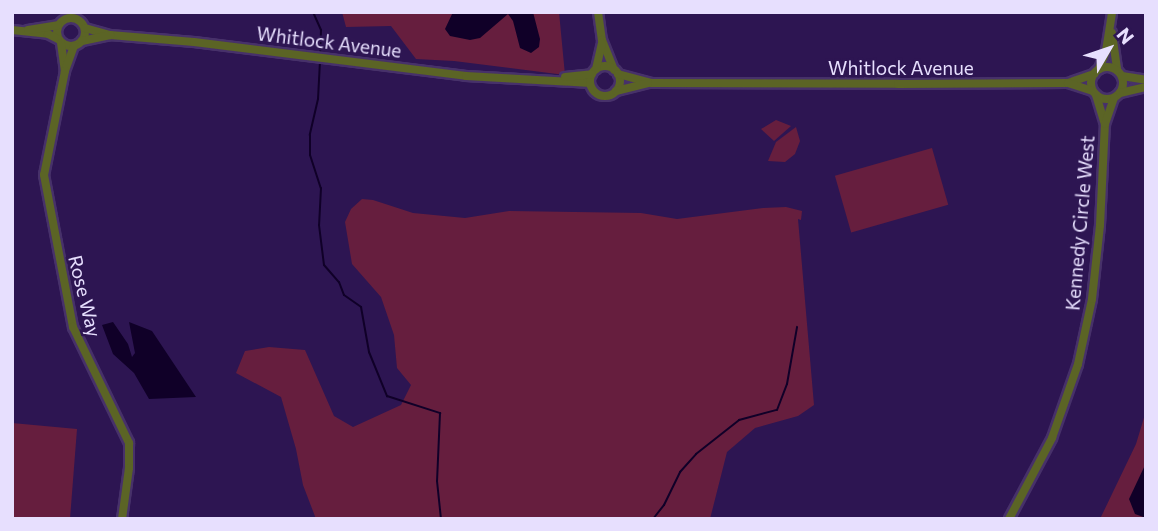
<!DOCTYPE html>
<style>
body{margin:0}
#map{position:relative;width:1158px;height:531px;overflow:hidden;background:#2d1552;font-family:Commissioner,sans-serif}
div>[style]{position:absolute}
.green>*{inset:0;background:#661e3e;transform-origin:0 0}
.water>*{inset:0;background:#100028}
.stream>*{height:2px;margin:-1px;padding:0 1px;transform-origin:1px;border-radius:1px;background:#100028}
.roads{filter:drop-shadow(2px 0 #47316a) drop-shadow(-2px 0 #47316a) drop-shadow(0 2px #47316a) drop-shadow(0 -2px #47316a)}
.minor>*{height:8px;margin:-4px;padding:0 4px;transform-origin:4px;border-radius:4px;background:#5b6425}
.minor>.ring{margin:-4px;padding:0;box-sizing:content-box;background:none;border:8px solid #5b6425;border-radius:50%}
span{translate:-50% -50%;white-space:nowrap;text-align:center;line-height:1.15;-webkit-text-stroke:5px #2d1552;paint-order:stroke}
.street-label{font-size:19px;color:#e7dffe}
.frame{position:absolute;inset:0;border:14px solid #e7dffe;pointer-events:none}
.north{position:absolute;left:1074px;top:14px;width:70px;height:70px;-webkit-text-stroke:5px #2d1552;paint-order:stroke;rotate:51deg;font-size:19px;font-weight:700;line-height:28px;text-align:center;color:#e7dffe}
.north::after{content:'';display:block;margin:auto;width:24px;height:32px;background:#e7dffe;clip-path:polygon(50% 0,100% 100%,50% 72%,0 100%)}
</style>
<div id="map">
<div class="green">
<i style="clip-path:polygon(342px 12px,559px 12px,565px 75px,454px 61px,416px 59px,391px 26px,346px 27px)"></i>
<i style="clip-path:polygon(776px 120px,791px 126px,774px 141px,761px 129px)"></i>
<i style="clip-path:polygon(796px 127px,800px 141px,795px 154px,785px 162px,768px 161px,776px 142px)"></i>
<i style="left:932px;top:148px;width:59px;height:101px;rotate:74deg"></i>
<i style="clip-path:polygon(362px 199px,373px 200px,413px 213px,465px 218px,509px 211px,641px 213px,677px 219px,763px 208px,786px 207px,802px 211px,801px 220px,798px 219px,814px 405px,798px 416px,755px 428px,727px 452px,710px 519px,316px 519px,303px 485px,296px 449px,281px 397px,236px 373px,245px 351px,269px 347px,305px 350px,334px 416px,353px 427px,401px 405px,411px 385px,397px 368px,394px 335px,381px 297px,352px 264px,345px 222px,351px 209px)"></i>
<i style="clip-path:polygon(1146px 411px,1146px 519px,1100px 519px,1136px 444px)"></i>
<i style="clip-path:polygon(12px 423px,77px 429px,70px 519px,12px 519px)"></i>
</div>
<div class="water">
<i style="clip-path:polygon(453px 12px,533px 12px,540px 39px,539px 47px,531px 53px,520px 48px,513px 21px,508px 14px,480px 38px,470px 40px,450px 36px,445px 29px)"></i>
<i style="clip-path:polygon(113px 322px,128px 344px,132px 357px,135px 353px,129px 322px,152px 331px,196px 397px,149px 399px,134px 373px,113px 354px,102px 325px)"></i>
<i style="clip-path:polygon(1146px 463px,1146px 518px,1135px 514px,1129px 499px)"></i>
</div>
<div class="stream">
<i style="left:313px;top:12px;width:20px;rotate:66deg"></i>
<i style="left:321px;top:30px;width:25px;rotate:92deg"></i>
<i style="left:320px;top:61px;width:38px;rotate:93deg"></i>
<i style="left:318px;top:99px;width:37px;rotate:103deg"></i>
<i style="left:310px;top:135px;width:20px;rotate:90deg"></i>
<i style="left:310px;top:155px;width:35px;rotate:72deg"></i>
<i style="left:321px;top:188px;width:37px;rotate:93deg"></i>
<i style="left:319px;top:225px;width:40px;rotate:82.9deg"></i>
<i style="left:324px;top:265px;width:23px;rotate:49deg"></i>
<i style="left:339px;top:282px;width:14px;rotate:69deg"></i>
<i style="left:344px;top:295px;width:21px;rotate:35deg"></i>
<i style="left:361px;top:307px;width:46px;rotate:79.9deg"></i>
<i style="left:369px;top:352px;width:48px;rotate:67.8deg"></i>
<i style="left:387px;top:396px;width:56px;rotate:17.8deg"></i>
<i style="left:440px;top:413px;width:68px;rotate:92.5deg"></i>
<i style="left:437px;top:481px;width:38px;rotate:84deg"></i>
<i style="left:653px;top:519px;width:18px;rotate:-52deg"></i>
<i style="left:664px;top:505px;width:37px;rotate:-64deg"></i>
<i style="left:680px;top:472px;width:24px;rotate:-48deg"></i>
<i style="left:696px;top:454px;width:55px;rotate:-38.3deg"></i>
<i style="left:739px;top:420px;width:39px;rotate:-15deg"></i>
<i style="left:777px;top:410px;width:28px;rotate:-69deg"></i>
<i style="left:787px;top:384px;width:58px;rotate:-80deg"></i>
</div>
<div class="roads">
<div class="minor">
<i style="left:598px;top:12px;width:28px;rotate:82deg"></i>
<i style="left:602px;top:40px;width:32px;rotate:68deg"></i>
<i class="ring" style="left:57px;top:18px;width:20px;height:20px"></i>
<i style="left:85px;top:28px;width:26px;rotate:16deg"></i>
<i style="left:110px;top:35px;width:84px;rotate:4.8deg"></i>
<i style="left:194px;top:42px;width:274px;rotate:7.1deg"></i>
<i style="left:466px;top:76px;width:124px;rotate:3.2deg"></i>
<i style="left:12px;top:30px;width:36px;rotate:6deg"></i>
<i style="left:48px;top:34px;width:11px;rotate:27deg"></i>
<i style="left:28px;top:30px;width:30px;rotate:-9deg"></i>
<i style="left:1112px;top:33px;width:37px;rotate:82deg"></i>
<i style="left:82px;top:41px;width:29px;rotate:-12deg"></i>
<i style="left:61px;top:43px;width:28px;rotate:82deg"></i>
<i style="left:74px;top:46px;width:27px;rotate:110deg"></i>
<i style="left:65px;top:71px;width:106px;rotate:101.4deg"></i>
<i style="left:44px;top:175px;width:155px;rotate:79.2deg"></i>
<i style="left:73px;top:327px;width:129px;rotate:64.2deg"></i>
<i style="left:129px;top:443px;width:25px;rotate:90deg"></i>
<i style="left:129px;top:468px;width:51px;rotate:97.8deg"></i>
<i class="ring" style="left:590px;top:66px;width:22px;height:22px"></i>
<i class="ring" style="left:1091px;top:67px;width:24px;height:24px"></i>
<i style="left:596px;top:69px;width:27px;rotate:-77deg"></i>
<i style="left:1099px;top:69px;width:19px;rotate:-69deg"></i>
<i style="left:1106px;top:51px;width:39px;rotate:-81deg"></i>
<i style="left:618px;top:74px;width:34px;rotate:15deg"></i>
<i style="left:651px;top:83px;width:247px;rotate:0.2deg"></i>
<i style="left:898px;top:84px;width:170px;rotate:-0.3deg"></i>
<i style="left:1068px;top:83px;width:28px;rotate:-19deg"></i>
<i style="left:1122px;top:76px;width:24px;rotate:9deg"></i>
<i style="left:565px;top:77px;width:27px;rotate:-6deg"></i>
<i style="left:1068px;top:83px;width:26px;rotate:18deg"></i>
<i style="left:616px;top:91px;width:33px;rotate:-14deg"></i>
<i style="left:1120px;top:93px;width:27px;rotate:-13deg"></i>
<i style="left:1096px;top:95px;width:30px;rotate:73deg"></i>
<i style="left:1009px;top:519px;width:92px;rotate:-62deg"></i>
<i style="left:1052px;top:438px;width:78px;rotate:-70.6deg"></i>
<i style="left:1078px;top:364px;width:66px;rotate:-77.8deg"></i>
<i style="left:1092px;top:299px;width:74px;rotate:-83.8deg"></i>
<i style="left:1100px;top:225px;width:101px;rotate:-87.2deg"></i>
<i style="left:1105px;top:124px;width:28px;rotate:-71deg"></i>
</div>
</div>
<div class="street-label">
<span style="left:329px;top:42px;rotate:7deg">Whitlock Avenue</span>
<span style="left:901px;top:68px">Whitlock Avenue</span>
<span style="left:1080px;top:223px;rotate:-85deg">Kennedy Circle West</span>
<span style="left:85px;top:296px;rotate:76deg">Rose Way</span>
</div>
<div class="frame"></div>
<div class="north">N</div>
</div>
